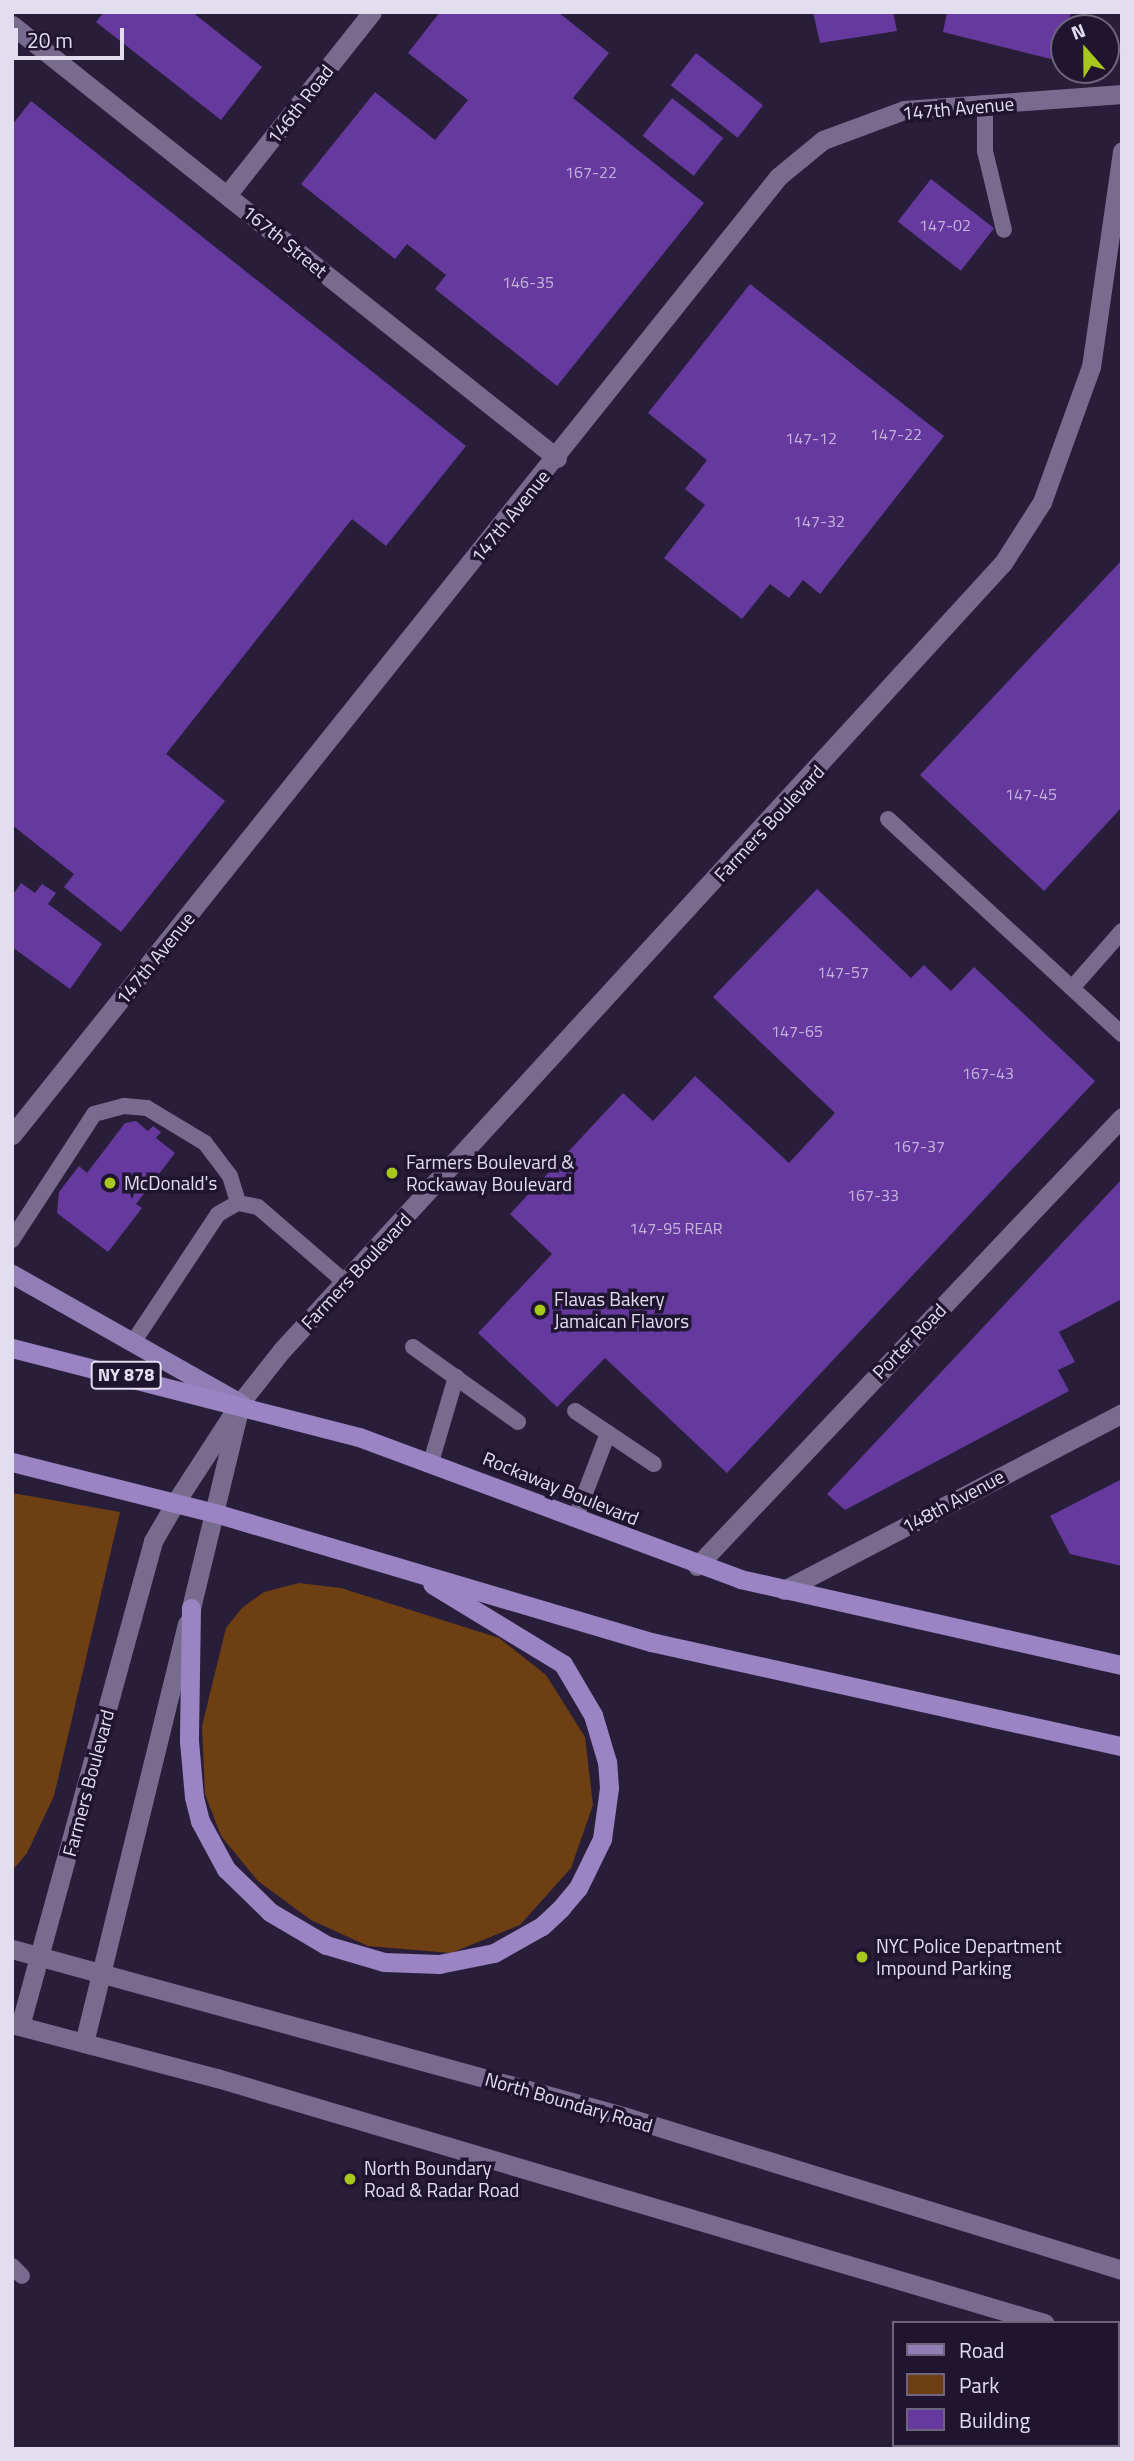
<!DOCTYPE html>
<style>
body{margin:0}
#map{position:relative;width:1134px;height:2461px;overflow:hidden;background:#291e3a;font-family:"Titillium Web",sans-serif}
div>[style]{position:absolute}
.green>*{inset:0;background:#6d3f12}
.building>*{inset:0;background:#65399e;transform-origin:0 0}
.service>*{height:16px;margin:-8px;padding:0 8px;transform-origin:8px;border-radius:8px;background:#786c8e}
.minor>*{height:19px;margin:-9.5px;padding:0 9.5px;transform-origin:9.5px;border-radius:9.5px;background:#786c8e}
.tertiary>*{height:19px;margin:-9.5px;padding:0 9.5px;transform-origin:9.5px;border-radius:9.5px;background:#786c8e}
.secondary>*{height:19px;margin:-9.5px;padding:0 9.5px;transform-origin:9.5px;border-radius:9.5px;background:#786c8e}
.primary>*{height:19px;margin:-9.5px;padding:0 9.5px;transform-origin:9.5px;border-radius:9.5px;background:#927eb6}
.trunk>*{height:19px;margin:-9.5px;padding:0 9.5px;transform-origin:9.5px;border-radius:9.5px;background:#9a84c3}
.dots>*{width:19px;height:19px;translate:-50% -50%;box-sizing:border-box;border:4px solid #201530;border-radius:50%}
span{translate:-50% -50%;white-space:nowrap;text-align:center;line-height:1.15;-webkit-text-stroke:7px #201530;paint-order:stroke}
.number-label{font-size:16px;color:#c4b4dc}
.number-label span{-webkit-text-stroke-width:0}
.shield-label span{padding:2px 5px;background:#201530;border:2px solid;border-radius:5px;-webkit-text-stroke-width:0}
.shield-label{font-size:18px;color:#e3ddf0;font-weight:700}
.street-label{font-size:19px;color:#e3ddf0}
.poi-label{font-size:19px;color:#e3ddf0}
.left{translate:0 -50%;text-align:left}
.frame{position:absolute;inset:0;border:14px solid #e3ddf0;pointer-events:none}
.legend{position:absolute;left:892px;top:2321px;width:228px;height:126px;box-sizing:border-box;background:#201530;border:2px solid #6e657d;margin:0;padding:9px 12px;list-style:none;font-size:21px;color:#e3ddf0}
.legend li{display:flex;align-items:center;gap:14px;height:35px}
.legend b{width:35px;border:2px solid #6e657d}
.north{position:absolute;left:1050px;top:14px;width:70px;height:70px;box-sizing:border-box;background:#201530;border:2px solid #6e657d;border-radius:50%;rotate:339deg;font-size:19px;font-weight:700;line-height:28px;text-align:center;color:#e3ddf0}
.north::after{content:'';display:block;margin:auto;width:24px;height:32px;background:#a8c71c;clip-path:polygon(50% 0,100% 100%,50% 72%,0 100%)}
.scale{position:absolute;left:14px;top:28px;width:110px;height:32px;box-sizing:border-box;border:4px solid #e3ddf0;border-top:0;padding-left:9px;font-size:21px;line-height:24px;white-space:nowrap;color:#e3ddf0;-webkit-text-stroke:5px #201530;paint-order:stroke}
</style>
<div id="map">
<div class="green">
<i style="clip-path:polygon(12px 1493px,120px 1512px,54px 1796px,27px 1853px,12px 1871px)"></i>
<i style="clip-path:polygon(299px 1583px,341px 1588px,499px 1638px,546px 1675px,585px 1737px,593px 1805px,571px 1868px,520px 1925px,451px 1953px,368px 1946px,311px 1920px,258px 1881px,221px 1836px,205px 1794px,202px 1726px,226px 1628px,242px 1608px,264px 1592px)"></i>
</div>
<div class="building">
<i style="clip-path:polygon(104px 12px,192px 12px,262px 67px,221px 120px,96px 22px)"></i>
<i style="clip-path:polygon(440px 12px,558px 12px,609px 53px,573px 98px,704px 203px,557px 386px,435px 289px,446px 275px,407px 244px,395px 259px,301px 184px,375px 92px,435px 140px,468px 100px,408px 53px)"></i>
<i style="clip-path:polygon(813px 12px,893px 12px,897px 31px,820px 43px)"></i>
<i style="clip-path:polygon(947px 12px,1071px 12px,1059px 61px,943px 32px)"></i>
<i style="left:696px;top:53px;width:85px;height:41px;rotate:38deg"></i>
<i style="left:672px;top:98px;width:65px;height:48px;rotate:38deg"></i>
<i style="clip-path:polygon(31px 101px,466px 446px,386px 546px,352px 519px,166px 754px,225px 801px,121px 932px,64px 887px,74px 874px,12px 825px,12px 125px)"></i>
<i style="left:931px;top:179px;width:80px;height:54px;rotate:38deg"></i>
<i style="clip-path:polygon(750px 284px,944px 436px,820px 594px,803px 580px,789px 598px,770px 584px,742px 619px,664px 558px,705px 505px,685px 489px,707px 460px,648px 413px)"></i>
<i style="clip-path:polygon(1122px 560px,1122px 807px,1044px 891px,920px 775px)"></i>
<i style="clip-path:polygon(21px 883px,35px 893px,42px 884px,56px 893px,48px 904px,102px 944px,70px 989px,12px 947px,12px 896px)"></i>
<i style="clip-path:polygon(817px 889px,911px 978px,924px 965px,951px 991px,974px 967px,1095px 1081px,727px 1473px,605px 1358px,557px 1407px,478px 1333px,552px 1254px,510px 1214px,623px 1093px,653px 1121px,695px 1076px,789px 1163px,835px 1113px,713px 997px)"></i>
<i style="clip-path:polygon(136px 1121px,148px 1131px,153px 1126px,161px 1132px,156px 1138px,175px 1153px,136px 1204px,142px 1208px,108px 1252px,57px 1213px,59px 1192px,79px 1166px,87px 1173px,125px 1123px)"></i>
<i style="clip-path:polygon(1122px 1179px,1122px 1299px,1059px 1332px,1075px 1362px,1058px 1370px,1069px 1391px,845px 1510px,827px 1494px)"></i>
<i style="clip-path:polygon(1122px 1479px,1122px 1566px,1070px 1554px,1050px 1516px)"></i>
</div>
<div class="service">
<i style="left:985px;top:103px;width:48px;rotate:90deg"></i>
<i style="left:985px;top:151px;width:81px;rotate:76.5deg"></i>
<i style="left:888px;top:819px;width:318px;rotate:42.6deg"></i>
<i style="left:1072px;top:988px;width:76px;rotate:-48.7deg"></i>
<i style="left:12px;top:1240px;width:150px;rotate:-56.9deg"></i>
<i style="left:94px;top:1114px;width:31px;rotate:-15deg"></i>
<i style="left:124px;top:1106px;width:23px;rotate:5deg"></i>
<i style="left:147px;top:1108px;width:68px;rotate:31.1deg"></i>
<i style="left:205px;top:1143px;width:41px;rotate:52.9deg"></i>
<i style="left:230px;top:1176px;width:28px;rotate:73deg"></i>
<i style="left:134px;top:1341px;width:152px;rotate:-56.5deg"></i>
<i style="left:218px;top:1214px;width:23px;rotate:-29deg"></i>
<i style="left:238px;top:1203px;width:20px;rotate:11deg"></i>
<i style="left:258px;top:1207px;width:115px;rotate:40.8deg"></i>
<i style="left:413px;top:1347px;width:129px;rotate:35.5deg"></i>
<i style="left:575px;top:1411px;width:95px;rotate:33.9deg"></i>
<i style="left:431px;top:1462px;width:89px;rotate:-73.6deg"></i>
<i style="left:576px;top:1517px;width:90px;rotate:-69.1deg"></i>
<i style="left:12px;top:2266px;width:14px;rotate:45deg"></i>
</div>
<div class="minor">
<i style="left:12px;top:25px;width:696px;rotate:38.47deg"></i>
<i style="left:227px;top:195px;width:233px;rotate:-51.6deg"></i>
<i style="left:697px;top:1566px;width:618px;rotate:-46.57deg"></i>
<i style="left:784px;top:1590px;width:382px;rotate:-27.6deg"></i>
<i style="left:12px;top:1949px;width:633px;rotate:15.29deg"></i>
<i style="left:623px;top:2116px;width:522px;rotate:17.15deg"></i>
<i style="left:12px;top:2024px;width:212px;rotate:14.8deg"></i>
<i style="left:217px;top:2078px;width:863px;rotate:16.5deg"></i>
<i style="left:20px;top:2026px;width:503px;rotate:-74.66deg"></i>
<i style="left:153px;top:1541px;width:44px;rotate:-59.9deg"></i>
<i style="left:84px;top:2043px;width:432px;rotate:-76.2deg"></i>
<i style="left:1118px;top:2346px;width:4px;rotate:27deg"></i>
</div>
<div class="tertiary">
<i style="left:12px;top:1135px;width:1227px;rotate:-51.35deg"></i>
<i style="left:778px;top:177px;width:58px;rotate:-39.4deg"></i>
<i style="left:823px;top:140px;width:86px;rotate:-20.3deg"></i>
<i style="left:904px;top:110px;width:219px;rotate:-4.2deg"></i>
</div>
<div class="secondary">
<i style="left:175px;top:1503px;width:119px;rotate:-57deg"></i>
<i style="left:240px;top:1403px;width:68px;rotate:-51.6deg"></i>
<i style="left:282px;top:1350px;width:1067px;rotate:-47.51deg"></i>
<i style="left:1003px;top:563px;width:72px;rotate:-57.4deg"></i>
<i style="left:1042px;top:502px;width:144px;rotate:-70.1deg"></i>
<i style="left:1091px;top:367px;width:218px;rotate:-81.8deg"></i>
<i style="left:191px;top:1608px;width:200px;rotate:-76.4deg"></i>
</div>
<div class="primary">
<i style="left:12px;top:1274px;width:262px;rotate:29.5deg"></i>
</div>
<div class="trunk">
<i style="left:12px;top:1348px;width:358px;rotate:14.4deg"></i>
<i style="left:359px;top:1437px;width:407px;rotate:20.4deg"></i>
<i style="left:740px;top:1579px;width:392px;rotate:12.7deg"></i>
<i style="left:12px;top:1462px;width:209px;rotate:14.1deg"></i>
<i style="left:215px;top:1513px;width:455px;rotate:16.5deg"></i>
<i style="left:651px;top:1642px;width:482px;rotate:12.5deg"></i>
<i style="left:191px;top:1608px;width:133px;rotate:90.9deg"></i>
<i style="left:189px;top:1741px;width:56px;rotate:84.9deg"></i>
<i style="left:194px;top:1797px;width:25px;rotate:76deg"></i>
<i style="left:200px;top:1821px;width:55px;rotate:61.6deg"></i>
<i style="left:226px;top:1869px;width:62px;rotate:44.3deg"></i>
<i style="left:270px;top:1912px;width:65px;rotate:30.5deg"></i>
<i style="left:326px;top:1945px;width:60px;rotate:16.3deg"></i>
<i style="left:384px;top:1962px;width:55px;rotate:2.1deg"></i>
<i style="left:439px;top:1964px;width:56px;rotate:-11.3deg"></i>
<i style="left:494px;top:1953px;width:55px;rotate:-29.4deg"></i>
<i style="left:542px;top:1926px;width:26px;rotate:-43deg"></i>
<i style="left:561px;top:1908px;width:26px;rotate:-50deg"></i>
<i style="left:578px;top:1888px;width:55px;rotate:-63.9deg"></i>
<i style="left:602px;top:1839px;width:51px;rotate:-82.2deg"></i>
<i style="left:609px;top:1788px;width:26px;rotate:-94deg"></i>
<i style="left:607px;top:1762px;width:49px;rotate:-106.6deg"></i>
<i style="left:593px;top:1715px;width:59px;rotate:-120.5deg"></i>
<i style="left:563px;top:1664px;width:153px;rotate:-148.6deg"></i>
</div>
<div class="dots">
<i style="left:392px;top:1173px;background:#a8c71c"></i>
<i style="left:110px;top:1183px;background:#a8c71c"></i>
<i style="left:540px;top:1310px;background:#a8c71c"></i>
<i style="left:862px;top:1957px;background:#a8c71c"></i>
<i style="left:350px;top:2179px;background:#a8c71c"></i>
</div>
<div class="number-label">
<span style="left:591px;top:172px">167-22</span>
<span style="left:945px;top:225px">147-02</span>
<span style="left:528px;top:282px">146-35</span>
<span style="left:896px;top:434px">147-22</span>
<span style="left:811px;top:438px">147-12</span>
<span style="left:819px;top:521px">147-32</span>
<span style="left:1031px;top:794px">147-45</span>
<span style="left:843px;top:972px">147-57</span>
<span style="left:797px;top:1031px">147-65</span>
<span style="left:988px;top:1073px">167-43</span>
<span style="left:919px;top:1146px">167-37</span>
<span style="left:873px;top:1195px">167-33</span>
<span style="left:676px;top:1228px">147-95 REAR</span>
</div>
<div class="shield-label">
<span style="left:126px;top:1375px">NY 878</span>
</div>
<div class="street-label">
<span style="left:300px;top:104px;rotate:-52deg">146th Road</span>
<span style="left:958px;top:108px;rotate:-5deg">147th Avenue</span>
<span style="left:285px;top:241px;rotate:39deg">167th Street</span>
<span style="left:510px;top:516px;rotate:-51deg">147th Avenue</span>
<span style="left:769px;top:823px;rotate:-47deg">Farmers Boulevard</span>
<span style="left:155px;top:958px;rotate:-51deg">147th Avenue</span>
<span style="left:356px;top:1271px;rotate:-47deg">Farmers Boulevard</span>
<span style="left:909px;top:1341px;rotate:-46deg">Porter Road</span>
<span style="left:561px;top:1488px;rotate:22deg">Rockaway Boulevard</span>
<span style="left:953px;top:1501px;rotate:-28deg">148th Avenue</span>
<span style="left:88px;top:1783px;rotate:-75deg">Farmers Boulevard</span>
<span style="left:569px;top:2102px;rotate:16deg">North Boundary Road</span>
</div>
<div class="poi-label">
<span class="left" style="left:406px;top:1173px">Farmers Boulevard &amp;<br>Rockaway Boulevard</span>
<span class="left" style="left:124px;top:1183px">McDonald's</span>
<span class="left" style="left:554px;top:1310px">Flavas Bakery<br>Jamaican Flavors</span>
<span class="left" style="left:876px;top:1957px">NYC Police Department<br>Impound Parking</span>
<span class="left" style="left:364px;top:2179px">North Boundary<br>Road &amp; Radar Road</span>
</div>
<div class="frame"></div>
<ul class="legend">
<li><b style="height:9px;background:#927eb6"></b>Road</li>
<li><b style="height:19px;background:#6d3f12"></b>Park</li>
<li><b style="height:19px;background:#65399e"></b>Building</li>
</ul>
<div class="north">N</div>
<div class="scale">20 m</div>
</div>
